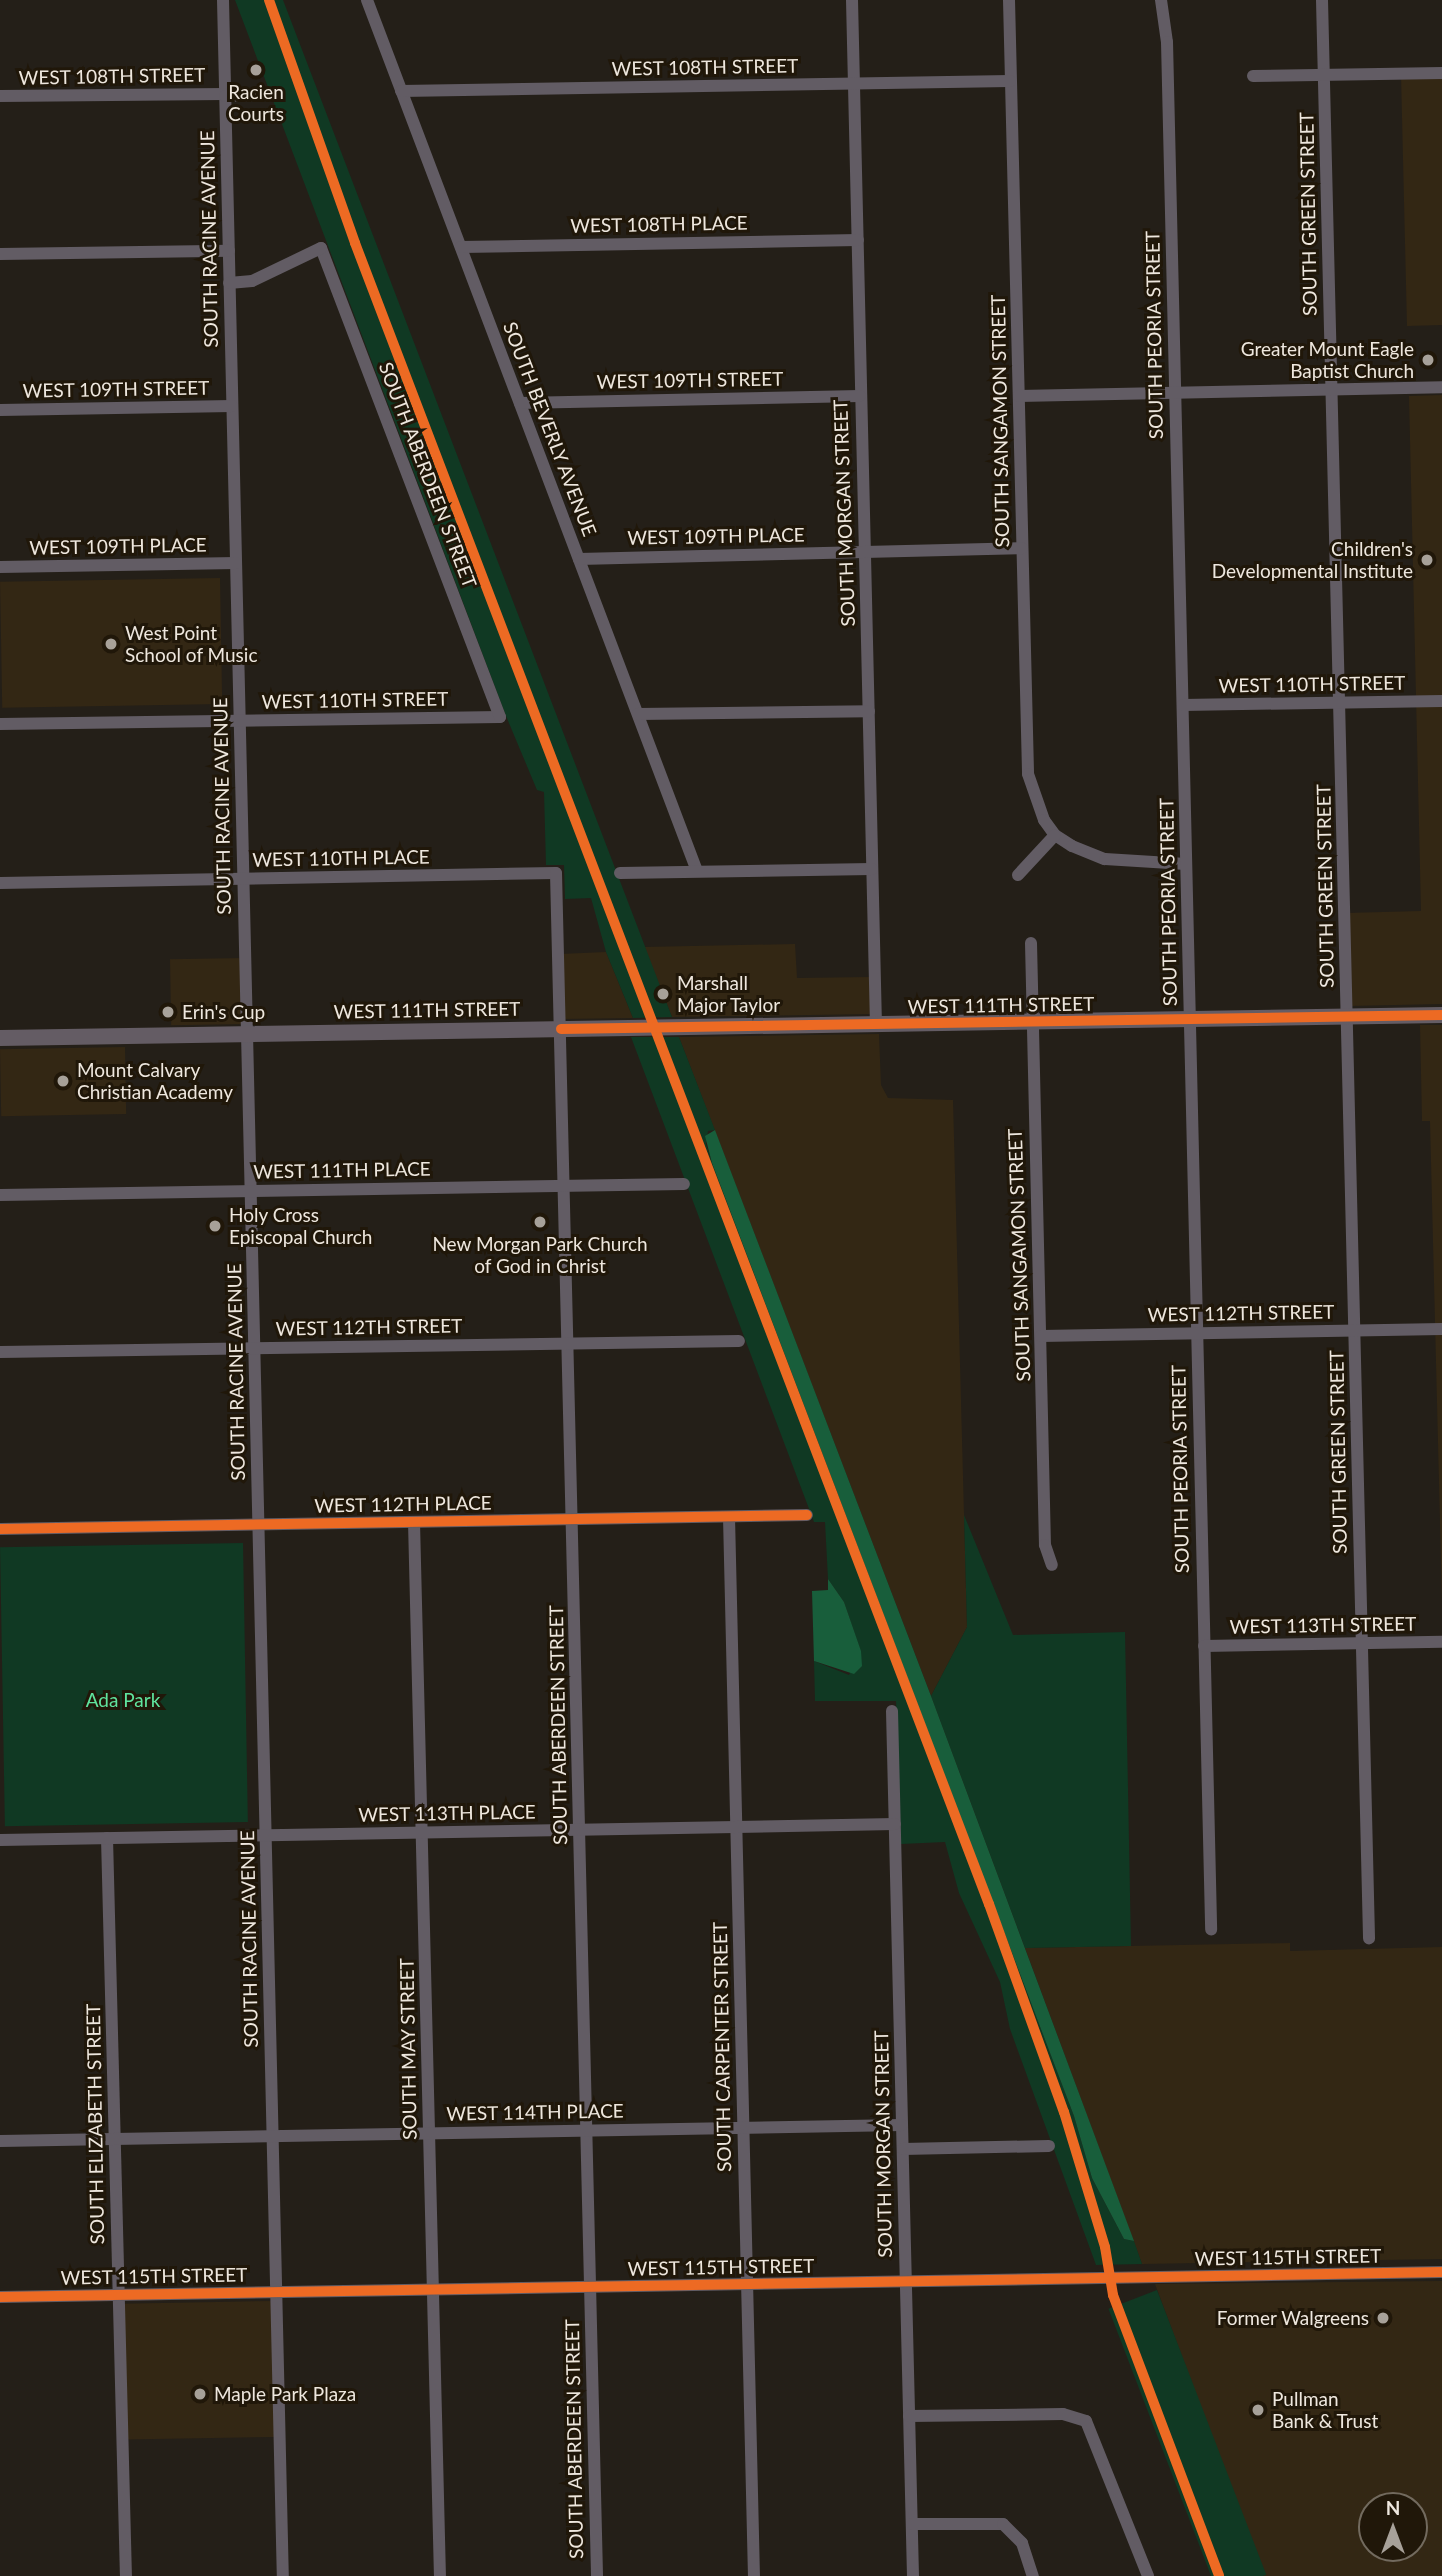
<!DOCTYPE html>
<style>
body{margin:0}
#map{position:relative;width:1442px;height:2576px;overflow:hidden;background:#241f18;font-family:Lato,sans-serif}
div>[style]{position:absolute}
.built>*{inset:0;background:#332714;transform-origin:0 0}
.green>*{inset:0;background:#103923;transform-origin:0 0}
.forest>*{inset:0;background:#185e3b}
.minor>*{height:12px;margin:-6px;padding:0 6px;transform-origin:6px;border-radius:6px;background:#625c64}
.major>*{height:16px;margin:-8px;padding:0 8px;transform-origin:8px;border-radius:8px;background:#645c64}
.cycleway>*{height:10px;margin:-5px;padding:0 5px;transform-origin:5px;border-radius:5px;background:#ed6a23}
.dots>*{width:19px;height:19px;translate:-50% -50%;box-sizing:border-box;border:4px solid #201709;border-radius:50%}
span{translate:-50% -50%;white-space:nowrap;text-align:center;line-height:1.15;-webkit-text-stroke:6px #201709;paint-order:stroke}
.street-label{font-size:19px;color:#eee7de}
.poi-label{font-size:19px;color:#eee7de}
.right{translate:-100% -50%;text-align:right}
.left{translate:0 -50%;text-align:left}
.park-label{font-size:19px;color:#5fe49e}
.north{position:absolute;left:1358px;top:2492px;width:70px;height:70px;box-sizing:border-box;background:#201709;border:2px solid #726a5e;border-radius:50%;rotate:0deg;font-size:19px;font-weight:700;line-height:28px;text-align:center;color:#eee7de}
.north::after{content:'';display:block;margin:auto;width:24px;height:32px;background:#a7a199;clip-path:polygon(50% 0,100% 100%,50% 72%,0 100%)}
</style>
<div id="map">
<div class="built">
<i style="clip-path:polygon(1442px 74px,1442px 325px,1407px 326px,1401px 75px)"></i>
<i style="clip-path:polygon(1442px 395px,1442px 1004px,1348px 1006px,1346px 913px,1421px 911px,1409px 396px)"></i>
<i style="left:220px;top:578px;width:126px;height:220px;rotate:89deg"></i>
<i style="clip-path:polygon(795px 944px,797px 978px,872px 977px,872px 1014px,672px 1017px,644px 947px)"></i>
<i style="clip-path:polygon(606px 952px,633px 1018px,561px 1019px,560px 954px)"></i>
<i style="left:246px;top:958px;width:66px;height:76px;rotate:89deg"></i>
<i style="clip-path:polygon(1420px 1025px,1442px 1025px,1442px 1603px,1430px 1121px,1422px 1121px)"></i>
<i style="clip-path:polygon(879px 1034px,881px 1085px,888px 1098px,953px 1100px,967px 1627px,931px 1696px,679px 1037px)"></i>
<i style="left:125px;top:1047px;width:67px;height:125px;rotate:89deg"></i>
<i style="clip-path:polygon(1290px 1943px,1290px 1951px,1442px 1947px,1442px 2259px,1142px 2264px,1025px 1948px)"></i>
<i style="clip-path:polygon(evenodd,1442px 2281px,1442px 2576px,1264px 2576px,1155px 2284px,1442px 2281px,1372px 2506px,1414px 2506px,1414px 2548px,1372px 2548px,1372px 2506px)"></i>
<i style="left:274px;top:2301px;width:136px;height:151px;rotate:89deg"></i>
</div>
<div class="green">
<i style="clip-path:polygon(235px 0,283px 0,672px 1017px,633px 1018px,606px 952px,591px 898px,565px 899px,564px 865px,546px 865px,544px 792px,537px 790px,506px 716px)"></i>
<i style="clip-path:polygon(631px 1037px,679px 1037px,715px 1130px,708px 1131px,706px 1144px,712px 1163px,1074px 2116px,1092px 2178px,1124px 2239px,1134px 2241px,1142px 2264px,1096px 2265px,1010px 2029px,1000px 1982px,959px 1893px,945px 1842px,901px 1844px,896px 1701px,815px 1701px,814px 1661px,849px 1675px,861px 1652px,844px 1602px,828px 1579px,825px 1522px,814px 1522px)"></i>
<i style="clip-path:polygon(964px 1515px,1013px 1635px,1125px 1632px,1131px 1946px,1025px 1948px,931px 1696px,967px 1627px)"></i>
<i style="left:243px;top:1543px;width:279px;height:243px;rotate:89deg"></i>
<i style="left:1157px;top:2290px;width:305px;height:52px;rotate:69deg"></i>
</div>
<div class="forest">
<i style="clip-path:polygon(715px 1130px,931px 1696px,1134px 2241px,1124px 2239px,1092px 2178px,1074px 2116px,712px 1163px,705px 1136px)"></i>
<i style="clip-path:polygon(828px 1579px,844px 1602px,861px 1651px,862px 1666px,854px 1674px,814px 1661px,812px 1591px,828px 1590px)"></i>
</div>
<div class="minor">
<i style="left:223px;top:0;width:2577px;rotate:88.67deg"></i>
<i style="left:367px;top:0;width:931px;rotate:69.25deg"></i>
<i style="left:852px;top:0;width:1024px;rotate:88.66deg"></i>
<i style="left:1009px;top:0;width:774px;rotate:88.59deg"></i>
<i style="left:1028px;top:774px;width:49px;rotate:70.8deg"></i>
<i style="left:1044px;top:820px;width:19px;rotate:54deg"></i>
<i style="left:1055px;top:835px;width:20px;rotate:33deg"></i>
<i style="left:1072px;top:846px;width:35px;rotate:22deg"></i>
<i style="left:1105px;top:859px;width:81px;rotate:3.5deg"></i>
<i style="left:1161px;top:0;width:42px;rotate:81.9deg"></i>
<i style="left:1167px;top:42px;width:1888px;rotate:88.66deg"></i>
<i style="left:1322px;top:0;width:1939px;rotate:88.61deg"></i>
<i style="left:1253px;top:76px;width:189px;rotate:-0.9deg"></i>
<i style="left:401px;top:91px;width:609px;rotate:-0.94deg"></i>
<i style="left:0;top:96px;width:225px;rotate:-0.5deg"></i>
<i style="left:225px;top:96px;width:29px;rotate:-2deg"></i>
<i style="left:461px;top:247px;width:397px;rotate:-1deg"></i>
<i style="left:0;top:254px;width:229px;rotate:-0.8deg"></i>
<i style="left:1019px;top:396px;width:423px;rotate:-1.2deg"></i>
<i style="left:520px;top:403px;width:340px;rotate:-1.2deg"></i>
<i style="left:0;top:410px;width:232px;rotate:-1deg"></i>
<i style="left:579px;top:559px;width:443px;rotate:-1.4deg"></i>
<i style="left:0;top:567px;width:236px;rotate:-1deg"></i>
<i style="left:1183px;top:705px;width:259px;rotate:-0.9deg"></i>
<i style="left:638px;top:714px;width:231px;rotate:-0.7deg"></i>
<i style="left:0;top:724px;width:500px;rotate:-0.8deg"></i>
<i style="left:500px;top:717px;width:502px;rotate:-110.89deg"></i>
<i style="left:321px;top:248px;width:76px;rotate:154.4deg"></i>
<i style="left:252px;top:281px;width:23px;rotate:175deg"></i>
<i style="left:620px;top:873px;width:252px;rotate:-0.9deg"></i>
<i style="left:1018px;top:875px;width:54px;rotate:-47.2deg"></i>
<i style="left:0;top:883px;width:556px;rotate:-1.03deg"></i>
<i style="left:556px;top:873px;width:1703px;rotate:88.62deg"></i>
<i style="left:1031px;top:943px;width:602px;rotate:88.67deg"></i>
<i style="left:1045px;top:1545px;width:21px;rotate:71deg"></i>
<i style="left:0;top:1195px;width:684px;rotate:-0.92deg"></i>
<i style="left:1041px;top:1336px;width:401px;rotate:-1deg"></i>
<i style="left:0;top:1352px;width:739px;rotate:-0.85deg"></i>
<i style="left:729px;top:1517px;width:1059px;rotate:88.65deg"></i>
<i style="left:414px;top:1522px;width:1054px;rotate:88.59deg"></i>
<i style="left:0;top:1529px;width:807px;rotate:-0.99deg"></i>
<i style="left:1204px;top:1646px;width:238px;rotate:-1deg"></i>
<i style="left:892px;top:1711px;width:865px;rotate:88.61deg"></i>
<i style="left:107px;top:1838px;width:738px;rotate:88.53deg"></i>
<i style="left:0;top:1840px;width:895px;rotate:-1.02deg"></i>
<i style="left:0;top:2141px;width:902px;rotate:-1.02deg"></i>
<i style="left:903px;top:2149px;width:146px;rotate:-1.2deg"></i>
<i style="left:0;top:2297px;width:1442px;rotate:-0.99deg"></i>
<i style="left:909px;top:2416px;width:154px;rotate:-0.7deg"></i>
<i style="left:1063px;top:2414px;width:24px;rotate:17deg"></i>
<i style="left:1086px;top:2421px;width:167px;rotate:68.2deg"></i>
<i style="left:912px;top:2524px;width:91px"></i>
<i style="left:1003px;top:2524px;width:27px;rotate:45deg"></i>
<i style="left:1022px;top:2543px;width:35px;rotate:72deg"></i>
</div>
<div class="major">
<i style="left:0;top:1038px;width:1442px;rotate:-0.91deg"></i>
</div>
<div class="cycleway">
<i style="left:269px;top:0;width:258px;rotate:70.5deg"></i>
<i style="left:355px;top:243px;width:1778px;rotate:69.11deg"></i>
<i style="left:989px;top:1904px;width:221px;rotate:70.2deg"></i>
<i style="left:1064px;top:2112px;width:141px;rotate:73.1deg"></i>
<i style="left:1105px;top:2247px;width:49px;rotate:80.5deg"></i>
<i style="left:1113px;top:2295px;width:300px;rotate:69.3deg"></i>
<i style="left:561px;top:1029px;width:881px;rotate:-0.91deg"></i>
<i style="left:0;top:1529px;width:807px;rotate:-0.99deg"></i>
<i style="left:0;top:2297px;width:1442px;rotate:-0.99deg"></i>
</div>
<div class="dots">
<i style="left:256px;top:70px;background:#a7a199"></i>
<i style="left:1428px;top:360px;background:#a7a199"></i>
<i style="left:1427px;top:560px;background:#a7a199"></i>
<i style="left:111px;top:644px;background:#a7a199"></i>
<i style="left:663px;top:994px;background:#a7a199"></i>
<i style="left:168px;top:1012px;background:#a7a199"></i>
<i style="left:63px;top:1081px;background:#a7a199"></i>
<i style="left:540px;top:1222px;background:#a7a199"></i>
<i style="left:215px;top:1226px;background:#a7a199"></i>
<i style="left:1383px;top:2318px;background:#a7a199"></i>
<i style="left:200px;top:2394px;background:#a7a199"></i>
<i style="left:1258px;top:2410px;background:#a7a199"></i>
</div>
<div class="street-label">
<span style="left:705px;top:67px;rotate:-1deg">WEST 108TH STREET</span>
<span style="left:112px;top:76px;rotate:-1deg">WEST 108TH STREET</span>
<span style="left:1308px;top:214px;rotate:-91deg">SOUTH GREEN STREET</span>
<span style="left:659px;top:224px;rotate:-1deg">WEST 108TH PLACE</span>
<span style="left:209px;top:239px;rotate:-91deg">SOUTH RACINE AVENUE</span>
<span style="left:1154px;top:335px;rotate:-91deg">SOUTH PEORIA STREET</span>
<span style="left:690px;top:380px;rotate:-1deg">WEST 109TH STREET</span>
<span style="left:116px;top:389px;rotate:-1deg">WEST 109TH STREET</span>
<span style="left:1000px;top:421px;rotate:-91deg">SOUTH SANGAMON STREET</span>
<span style="left:550px;top:429px;rotate:69deg">SOUTH BEVERLY AVENUE</span>
<span style="left:428px;top:475px;rotate:69deg">SOUTH ABERDEEN STREET</span>
<span style="left:844px;top:513px;rotate:-92deg">SOUTH MORGAN STREET</span>
<span style="left:716px;top:536px;rotate:-1deg">WEST 109TH PLACE</span>
<span style="left:118px;top:546px;rotate:-1deg">WEST 109TH PLACE</span>
<span style="left:1312px;top:684px;rotate:-1deg">WEST 110TH STREET</span>
<span style="left:355px;top:700px;rotate:-1deg">WEST 110TH STREET</span>
<span style="left:222px;top:806px;rotate:-91deg">SOUTH RACINE AVENUE</span>
<span style="left:341px;top:858px;rotate:-1deg">WEST 110TH PLACE</span>
<span style="left:1325px;top:886px;rotate:-91deg">SOUTH GREEN STREET</span>
<span style="left:1168px;top:902px;rotate:-91deg">SOUTH PEORIA STREET</span>
<span style="left:1001px;top:1005px;rotate:-1deg">WEST 111TH STREET</span>
<span style="left:427px;top:1010px;rotate:-1deg">WEST 111TH STREET</span>
<span style="left:342px;top:1170px;rotate:-1deg">WEST 111TH PLACE</span>
<span style="left:1019px;top:1255px;rotate:-92deg">SOUTH SANGAMON STREET</span>
<span style="left:1241px;top:1313px;rotate:-1deg">WEST 112TH STREET</span>
<span style="left:369px;top:1327px;rotate:-1deg">WEST 112TH STREET</span>
<span style="left:236px;top:1372px;rotate:-91deg">SOUTH RACINE AVENUE</span>
<span style="left:1338px;top:1452px;rotate:-91deg">SOUTH GREEN STREET</span>
<span style="left:1180px;top:1469px;rotate:-91deg">SOUTH PEORIA STREET</span>
<span style="left:403px;top:1504px;rotate:-1deg">WEST 112TH PLACE</span>
<span style="left:1323px;top:1625px;rotate:-1deg">WEST 113TH STREET</span>
<span style="left:558px;top:1725px;rotate:-91deg">SOUTH ABERDEEN STREET</span>
<span style="left:447px;top:1813px;rotate:-1deg">WEST 113TH PLACE</span>
<span style="left:249px;top:1939px;rotate:-91deg">SOUTH RACINE AVENUE</span>
<span style="left:722px;top:2047px;rotate:-91deg">SOUTH CARPENTER STREET</span>
<span style="left:408px;top:2049px;rotate:-91deg">SOUTH MAY STREET</span>
<span style="left:535px;top:2112px;rotate:-1deg">WEST 114TH PLACE</span>
<span style="left:95px;top:2124px;rotate:-91deg">SOUTH ELIZABETH STREET</span>
<span style="left:883px;top:2144px;rotate:-91deg">SOUTH MORGAN STREET</span>
<span style="left:1288px;top:2257px;rotate:-1deg">WEST 115TH STREET</span>
<span style="left:721px;top:2267px;rotate:-1deg">WEST 115TH STREET</span>
<span style="left:154px;top:2276px;rotate:-1deg">WEST 115TH STREET</span>
<span style="left:574px;top:2439px;rotate:-91deg">SOUTH ABERDEEN STREET</span>
</div>
<div class="poi-label">
<span style="left:256px;top:103px">Racien<br>Courts</span>
<span class="right" style="left:1414px;top:360px">Greater Mount Eagle<br>Baptist Church</span>
<span class="right" style="left:1413px;top:560px">Children's<br>Developmental Institute</span>
<span class="left" style="left:125px;top:644px">West Point<br>School of Music</span>
<span class="left" style="left:677px;top:994px">Marshall<br>Major Taylor</span>
<span class="left" style="left:182px;top:1012px">Erin's Cup</span>
<span class="left" style="left:77px;top:1081px">Mount Calvary<br>Christian Academy</span>
<span class="left" style="left:229px;top:1226px">Holy Cross<br>Episcopal Church</span>
<span style="left:540px;top:1255px">New Morgan Park Church<br>of God in Christ</span>
<span class="right" style="left:1369px;top:2318px">Former Walgreens</span>
<span class="left" style="left:214px;top:2394px">Maple Park Plaza</span>
<span class="left" style="left:1272px;top:2410px">Pullman<br>Bank &amp; Trust</span>
</div>
<div class="park-label">
<span style="left:123px;top:1700px">Ada Park</span>
</div>
<div class="north">N</div>
</div>
